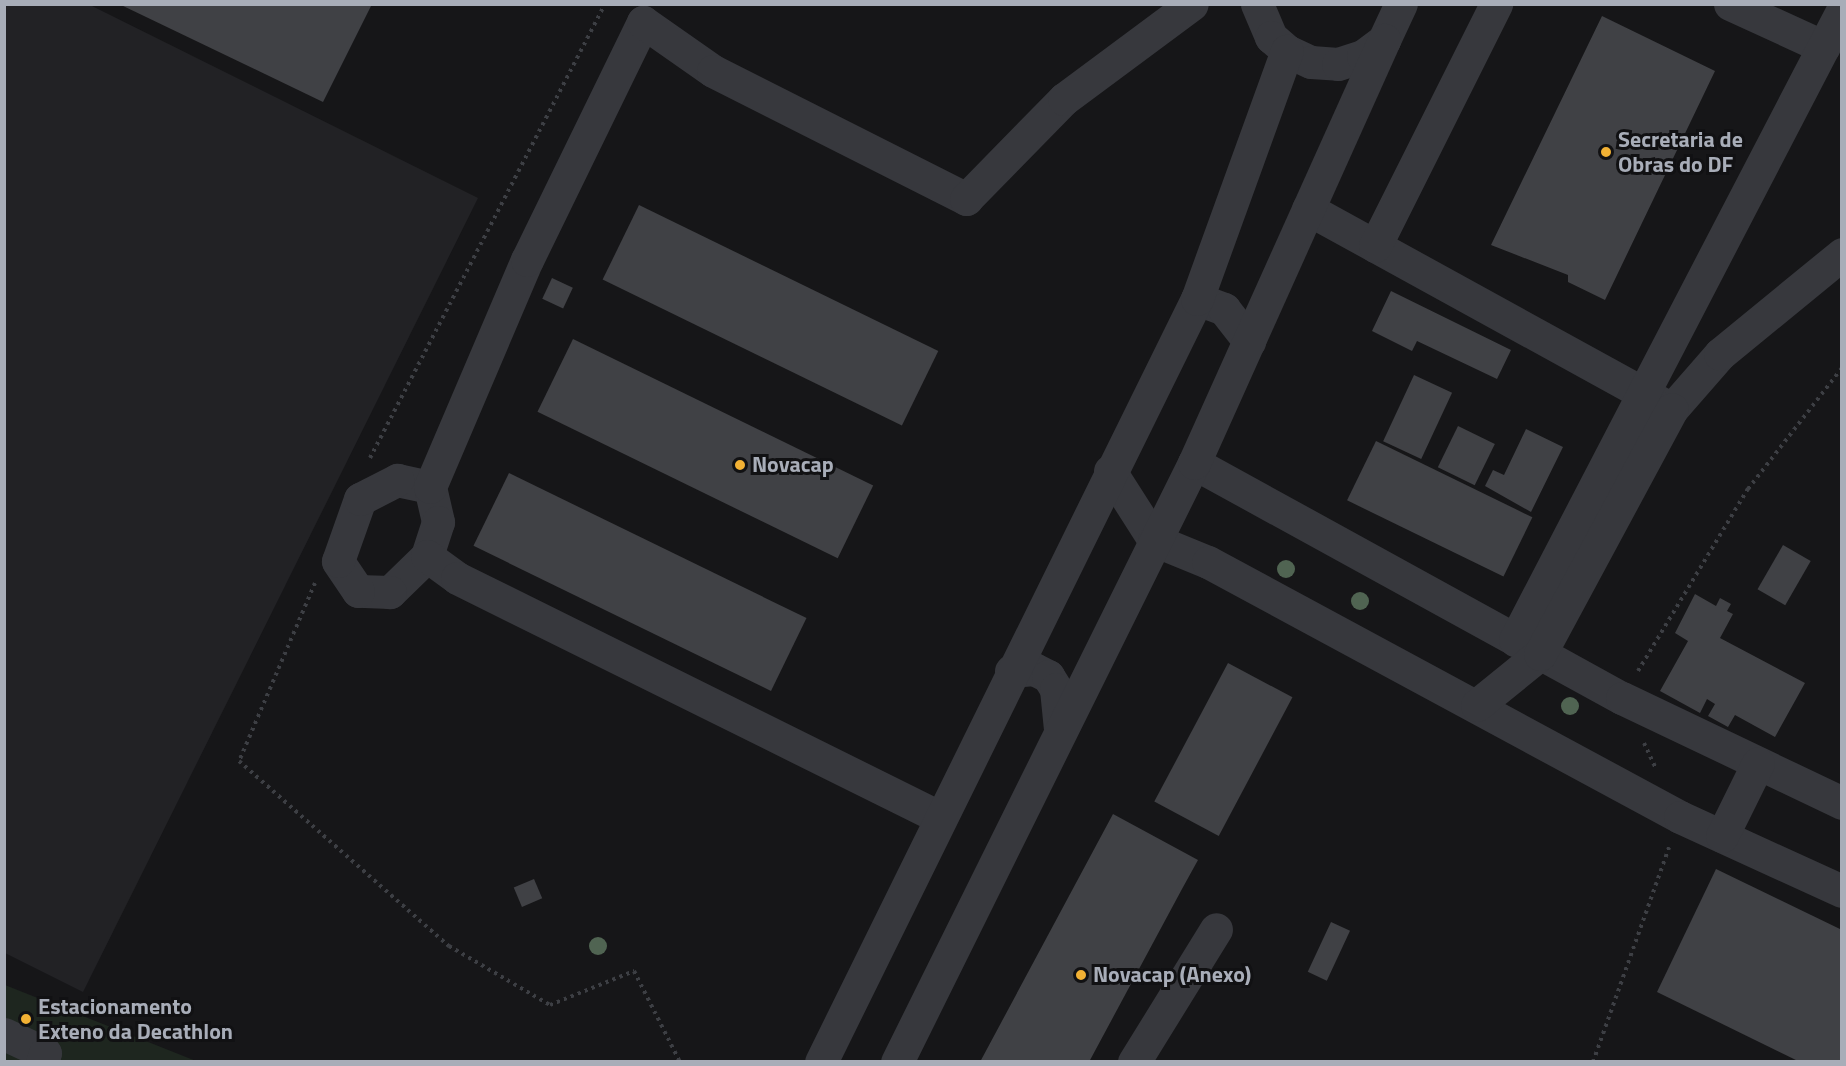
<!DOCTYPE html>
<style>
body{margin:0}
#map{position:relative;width:1846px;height:1066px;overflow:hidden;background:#161618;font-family:"Titillium Web",sans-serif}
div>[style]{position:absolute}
.built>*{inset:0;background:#222225}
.green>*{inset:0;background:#1e261f}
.building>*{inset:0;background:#404145;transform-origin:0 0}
.path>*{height:4px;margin-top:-2px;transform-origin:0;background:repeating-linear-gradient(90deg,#3d3f44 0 3px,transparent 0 7.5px)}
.minor>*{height:33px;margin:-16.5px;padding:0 16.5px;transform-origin:16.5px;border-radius:16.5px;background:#37383d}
.trees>*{width:18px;height:18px;margin:-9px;border-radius:50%;background:#506452}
.dots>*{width:16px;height:16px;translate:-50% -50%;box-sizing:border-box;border:3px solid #111113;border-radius:50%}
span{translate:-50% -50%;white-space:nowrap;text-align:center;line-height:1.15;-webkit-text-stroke:6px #111113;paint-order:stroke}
.poi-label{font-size:22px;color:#a8adb8;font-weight:700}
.left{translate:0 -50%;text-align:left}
.frame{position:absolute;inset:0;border:6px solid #a8adb8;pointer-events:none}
</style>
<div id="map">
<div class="built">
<i style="clip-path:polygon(4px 5px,90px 5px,478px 198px,83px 992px,5px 953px)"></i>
</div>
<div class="green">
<i style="clip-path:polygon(5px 985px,196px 1061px,5px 1061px)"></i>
</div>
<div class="building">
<i style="clip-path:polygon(119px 4px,372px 4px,323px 102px)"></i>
<i style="clip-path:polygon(1602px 16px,1715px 71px,1605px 300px,1568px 282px,1568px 275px,1491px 245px)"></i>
<i style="left:639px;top:205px;width:333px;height:83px;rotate:26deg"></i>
<i style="left:552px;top:278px;width:23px;height:23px;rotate:25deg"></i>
<i style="clip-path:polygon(1391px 291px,1511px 350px,1497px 379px,1417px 341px,1412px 351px,1372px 331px)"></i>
<i style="left:573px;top:339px;width:334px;height:81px;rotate:26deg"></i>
<i style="left:1414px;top:375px;width:42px;height:73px;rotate:25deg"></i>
<i style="left:1458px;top:426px;width:41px;height:46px;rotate:26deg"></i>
<i style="clip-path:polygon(1526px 429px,1563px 447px,1531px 512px,1485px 486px,1493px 470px,1504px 475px)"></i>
<i style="left:1376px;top:441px;width:174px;height:66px;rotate:26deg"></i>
<i style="left:509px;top:473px;width:331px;height:81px;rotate:26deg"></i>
<i style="left:1783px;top:545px;width:32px;height:51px;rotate:30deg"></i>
<i style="clip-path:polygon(1695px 594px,1716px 606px,1720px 598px,1731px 604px,1727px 611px,1733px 614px,1720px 638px,1805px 683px,1775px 737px,1735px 715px,1728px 727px,1708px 716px,1715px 704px,1707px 699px,1700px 713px,1660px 691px,1688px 641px,1675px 633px)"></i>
<i style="left:1228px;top:663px;width:73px;height:157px;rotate:28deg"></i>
<i style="clip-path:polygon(1113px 814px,1198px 860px,1182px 889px,1089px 1062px,980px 1062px)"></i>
<i style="clip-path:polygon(1716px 869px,1842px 930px,1842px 1062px,1800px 1062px,1657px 992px)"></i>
<i style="left:534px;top:879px;width:21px;height:22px;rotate:67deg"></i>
<i style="left:1331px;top:922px;width:21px;height:55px;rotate:25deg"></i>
</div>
<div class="path">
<i style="left:370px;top:458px;width:511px;rotate:-62.63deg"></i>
<i style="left:315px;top:583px;width:194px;rotate:113.1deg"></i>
<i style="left:239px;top:761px;width:280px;rotate:41.4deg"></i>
<i style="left:449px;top:946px;width:117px;rotate:30.3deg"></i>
<i style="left:550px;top:1005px;width:91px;rotate:-22deg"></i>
<i style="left:634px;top:971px;width:102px;rotate:63.2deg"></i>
<i style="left:1638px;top:671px;width:213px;rotate:-58.9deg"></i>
<i style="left:1748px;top:489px;width:153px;rotate:-52.2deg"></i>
<i style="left:1644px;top:743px;width:29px;rotate:65deg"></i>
<i style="left:1593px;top:1062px;width:228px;rotate:-70.5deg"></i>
</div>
<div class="minor">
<i style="left:1257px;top:4px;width:36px;rotate:67deg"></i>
<i style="left:1271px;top:37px;width:21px;rotate:41deg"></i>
<i style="left:1287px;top:51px;width:26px;rotate:25deg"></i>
<i style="left:1311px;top:62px;width:27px;rotate:4deg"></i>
<i style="left:1338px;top:64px;width:26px;rotate:-18deg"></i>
<i style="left:1363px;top:56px;width:26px;rotate:-37deg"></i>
<i style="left:1384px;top:40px;width:40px;rotate:-65deg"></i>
<i style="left:1730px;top:4px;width:103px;rotate:24.6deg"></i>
<i style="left:1308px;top:209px;width:415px;rotate:28.8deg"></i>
<i style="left:1672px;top:409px;width:73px;rotate:-48.9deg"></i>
<i style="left:1720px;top:354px;width:158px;rotate:-39.3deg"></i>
<i style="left:1375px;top:246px;width:271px;rotate:-63.4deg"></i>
<i style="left:1197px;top:299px;width:29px;rotate:20deg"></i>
<i style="left:1224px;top:309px;width:41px;rotate:52deg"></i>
<i style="left:1194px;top:463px;width:488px;rotate:28.8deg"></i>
<i style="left:1622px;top:698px;width:244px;rotate:25.5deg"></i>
<i style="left:1110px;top:471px;width:82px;rotate:57.5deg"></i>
<i style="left:1154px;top:540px;width:58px;rotate:22.2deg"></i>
<i style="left:1208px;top:562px;width:536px;rotate:28.38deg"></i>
<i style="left:1680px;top:817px;width:178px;rotate:24.6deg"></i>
<i style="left:397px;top:480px;width:34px;rotate:12deg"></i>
<i style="left:430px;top:487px;width:36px;rotate:77deg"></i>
<i style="left:438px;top:522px;width:36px;rotate:108deg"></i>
<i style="left:427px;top:556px;width:52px;rotate:135.8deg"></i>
<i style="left:390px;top:592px;width:32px;rotate:-178deg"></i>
<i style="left:358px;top:591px;width:36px;rotate:-124deg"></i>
<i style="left:338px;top:561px;width:66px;rotate:-70.5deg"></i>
<i style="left:360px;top:499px;width:42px;rotate:-27.2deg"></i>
<i style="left:430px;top:487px;width:247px;rotate:-66.9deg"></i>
<i style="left:527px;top:260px;width:265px;rotate:-64deg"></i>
<i style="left:643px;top:22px;width:85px;rotate:35deg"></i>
<i style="left:713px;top:71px;width:284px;rotate:26.8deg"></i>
<i style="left:966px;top:199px;width:140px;rotate:-45.6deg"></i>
<i style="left:1064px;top:99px;width:159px;rotate:-36.6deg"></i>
<i style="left:427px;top:556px;width:37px;rotate:36deg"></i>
<i style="left:457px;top:578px;width:538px;rotate:26.37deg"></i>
<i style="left:1515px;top:640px;width:709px;rotate:-62.53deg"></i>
<i style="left:1011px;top:671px;width:23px;rotate:-5deg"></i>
<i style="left:1034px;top:669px;width:16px;rotate:27deg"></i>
<i style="left:1048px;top:676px;width:15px;rotate:58deg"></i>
<i style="left:1056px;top:689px;width:40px;rotate:84.3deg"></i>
<i style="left:1477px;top:705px;width:81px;rotate:-39deg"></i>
<i style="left:1540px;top:654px;width:278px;rotate:-61.7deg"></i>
<i style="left:1722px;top:836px;width:81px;rotate:-63.7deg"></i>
<i style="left:4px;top:1034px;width:45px;rotate:24.9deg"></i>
<i style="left:45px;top:1053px;width:9px;rotate:108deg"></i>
<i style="left:821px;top:1062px;width:851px;rotate:-63.77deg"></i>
<i style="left:1197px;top:299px;width:264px;rotate:-70.1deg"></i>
<i style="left:897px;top:1062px;width:669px;rotate:-63.63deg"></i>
<i style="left:1194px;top:463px;width:464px;rotate:-65.8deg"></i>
<i style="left:1134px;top:1062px;width:156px;rotate:-58.3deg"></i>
</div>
<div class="trees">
<i style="left:1286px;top:569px"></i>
<i style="left:1360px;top:601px"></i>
<i style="left:1570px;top:706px"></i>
<i style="left:598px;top:946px"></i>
</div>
<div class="dots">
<i style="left:1606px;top:152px;background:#f2b134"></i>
<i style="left:740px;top:465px;background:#f2b134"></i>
<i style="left:1081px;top:975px;background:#f2b134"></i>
<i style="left:26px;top:1019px;background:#f2b134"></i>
</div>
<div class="poi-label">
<span class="left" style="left:1618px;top:152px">Secretaria de<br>Obras do DF</span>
<span class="left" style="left:752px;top:465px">Novacap</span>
<span class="left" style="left:1093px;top:975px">Novacap (Anexo)</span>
<span class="left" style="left:38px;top:1019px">Estacionamento<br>Exteno da Decathlon</span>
</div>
<div class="frame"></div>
</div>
